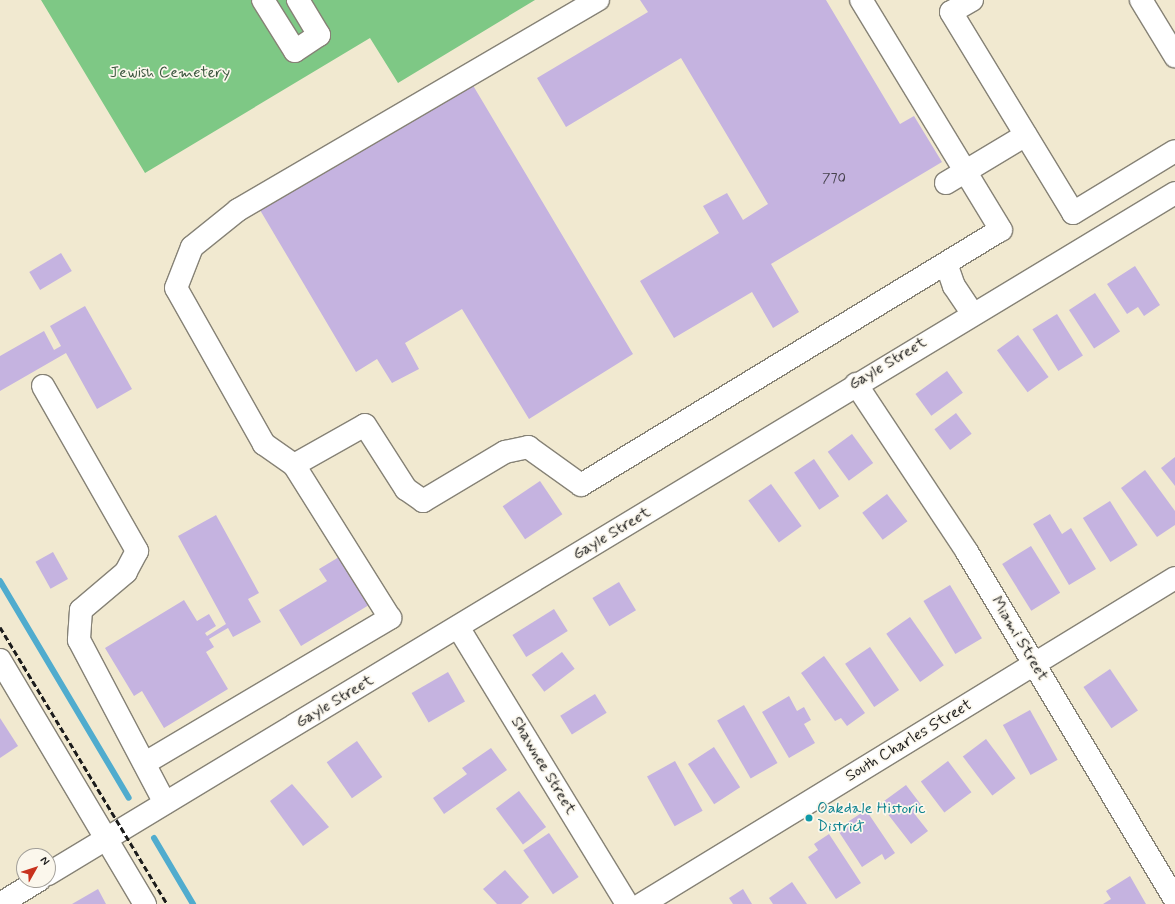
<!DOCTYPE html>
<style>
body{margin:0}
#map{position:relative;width:1175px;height:904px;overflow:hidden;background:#f1e9d0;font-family:Mynerve,sans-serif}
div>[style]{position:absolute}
.green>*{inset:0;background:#7ec885}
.stream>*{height:6px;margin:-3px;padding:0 3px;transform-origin:3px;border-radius:3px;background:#50acce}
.building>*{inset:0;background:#c5b3e0;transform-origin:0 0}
.roads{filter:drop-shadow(1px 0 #868276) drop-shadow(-1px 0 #868276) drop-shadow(0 1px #868276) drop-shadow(0 -1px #868276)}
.minor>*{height:22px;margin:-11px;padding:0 11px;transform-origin:11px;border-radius:11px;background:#fff}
.rail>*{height:3px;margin-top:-1.5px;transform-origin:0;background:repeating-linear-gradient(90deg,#1c1c1c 0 6px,transparent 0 9px)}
.dots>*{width:11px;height:11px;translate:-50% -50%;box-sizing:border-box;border:2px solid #fbf7ec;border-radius:50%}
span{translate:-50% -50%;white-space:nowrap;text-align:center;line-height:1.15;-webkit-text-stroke:3.5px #fbf7ec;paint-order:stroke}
.number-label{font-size:14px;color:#46424d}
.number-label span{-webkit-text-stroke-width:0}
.park-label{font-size:16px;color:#3e5841}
.street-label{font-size:16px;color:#1c1c1c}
.culture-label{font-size:16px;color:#0d838f}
.left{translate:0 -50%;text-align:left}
.north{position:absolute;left:16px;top:848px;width:40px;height:40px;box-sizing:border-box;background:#fbf7ec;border:1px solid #a29f99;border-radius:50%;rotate:51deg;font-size:11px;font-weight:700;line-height:16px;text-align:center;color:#1c1c1c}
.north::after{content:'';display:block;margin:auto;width:14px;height:18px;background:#c8321e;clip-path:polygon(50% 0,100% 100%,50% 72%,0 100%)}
</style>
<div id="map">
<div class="green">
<i style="clip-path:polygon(41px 0,535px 0,398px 83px,370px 38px,145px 173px)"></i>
</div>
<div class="stream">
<i style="left:0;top:581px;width:252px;rotate:59.3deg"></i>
<i style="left:154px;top:838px;width:77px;rotate:59.4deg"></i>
</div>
<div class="building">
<i style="clip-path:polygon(640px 0,826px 0,900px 124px,914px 116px,942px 162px,771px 264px,799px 312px,773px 328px,752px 292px,674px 338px,640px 281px,719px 233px,703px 206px,727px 193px,743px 220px,768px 204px,681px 58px,566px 127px,537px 78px,648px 12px)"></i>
<i style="clip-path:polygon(471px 82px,633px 354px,529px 419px,462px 309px,405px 343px,419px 369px,392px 383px,377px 359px,356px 372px,260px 210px)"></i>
<i style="left:61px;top:253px;width:21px;height:37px;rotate:59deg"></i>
<i style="clip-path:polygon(1135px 266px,1160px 305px,1144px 316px,1138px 307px,1127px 314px,1107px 284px)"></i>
<i style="left:1095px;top:293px;width:46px;height:31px;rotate:57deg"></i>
<i style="clip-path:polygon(85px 306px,132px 389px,97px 409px,66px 353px,0 391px,0 356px,44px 331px,54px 350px,61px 346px,50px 326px)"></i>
<i style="left:1057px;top:314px;width:49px;height:29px;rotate:58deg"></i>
<i style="left:1018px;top:335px;width:52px;height:26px;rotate:54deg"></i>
<i style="left:947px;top:371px;width:27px;height:39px;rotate:54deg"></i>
<i style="left:956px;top:413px;width:26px;height:27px;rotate:53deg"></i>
<i style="left:852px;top:434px;width:36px;height:30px;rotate:54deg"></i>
<i style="clip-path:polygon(1175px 457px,1175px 486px,1161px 468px)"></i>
<i style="left:814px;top:459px;width:45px;height:24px;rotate:56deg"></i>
<i style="clip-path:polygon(1145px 470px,1175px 511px,1175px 525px,1157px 537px,1121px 488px)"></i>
<i style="left:540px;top:481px;width:40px;height:45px;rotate:56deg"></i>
<i style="left:771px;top:484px;width:52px;height:28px;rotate:54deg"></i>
<i style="left:887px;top:494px;width:34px;height:31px;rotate:53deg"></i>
<i style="left:1110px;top:501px;width:52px;height:32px;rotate:58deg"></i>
<i style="clip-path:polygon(1050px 514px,1062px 534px,1071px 528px,1096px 569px,1069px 585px,1033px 524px)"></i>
<i style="clip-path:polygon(216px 515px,259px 593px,248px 599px,261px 622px,233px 637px,228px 628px,209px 639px,214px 647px,206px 652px,228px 689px,164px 728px,142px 691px,134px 696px,105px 648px,184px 600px,197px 621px,209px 614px,216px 626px,205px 633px,207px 636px,226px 624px,178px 536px)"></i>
<i style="left:1031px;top:546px;width:55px;height:34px;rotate:58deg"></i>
<i style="left:53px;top:552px;width:31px;height:20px;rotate:61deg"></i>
<i style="clip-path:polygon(339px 557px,369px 605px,301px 646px,279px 610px,327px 581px,319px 569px)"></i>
<i style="left:619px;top:582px;width:33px;height:31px;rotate:59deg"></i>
<i style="left:950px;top:585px;width:62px;height:31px;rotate:59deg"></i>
<i style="left:554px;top:609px;width:26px;height:49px;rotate:58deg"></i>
<i style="left:910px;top:617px;width:59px;height:29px;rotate:55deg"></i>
<i style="left:870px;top:647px;width:52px;height:30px;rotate:56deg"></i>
<i style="left:562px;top:652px;width:21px;height:38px;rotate:53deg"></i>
<i style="clip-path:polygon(824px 656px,865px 713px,847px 726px,841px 718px,835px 721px,801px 673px)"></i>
<i style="left:1110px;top:669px;width:50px;height:32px;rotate:56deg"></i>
<i style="left:448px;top:672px;width:34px;height:42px;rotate:60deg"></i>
<i style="left:595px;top:694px;width:22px;height:41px;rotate:58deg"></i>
<i style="clip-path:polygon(789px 696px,797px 711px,804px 707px,811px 720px,804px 724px,815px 743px,789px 758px,762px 712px)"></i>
<i style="left:744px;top:705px;width:67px;height:31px;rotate:60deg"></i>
<i style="left:1030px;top:710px;width:57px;height:31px;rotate:61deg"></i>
<i style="clip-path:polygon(0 718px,18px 746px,0 758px)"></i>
<i style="left:986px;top:739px;width:49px;height:29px;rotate:53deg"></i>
<i style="left:357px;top:741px;width:44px;height:37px;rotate:55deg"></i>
<i style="left:714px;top:747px;width:48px;height:31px;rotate:57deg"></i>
<i style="clip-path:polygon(491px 748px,507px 770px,444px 814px,433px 798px,467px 774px,462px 768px)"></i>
<i style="left:675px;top:761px;width:57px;height:32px;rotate:61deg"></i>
<i style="left:948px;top:761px;width:39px;height:34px;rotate:53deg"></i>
<i style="clip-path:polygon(292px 784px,329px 827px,303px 846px,270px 801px)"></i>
<i style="clip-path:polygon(906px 785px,922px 806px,913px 812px,928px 831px,911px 844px,880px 804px)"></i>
<i style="left:519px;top:791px;width:45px;height:29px;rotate:53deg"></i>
<i style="clip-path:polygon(866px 810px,895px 853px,885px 860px,882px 854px,862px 867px,837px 829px)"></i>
<i style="left:549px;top:833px;width:53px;height:31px;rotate:56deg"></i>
<i style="clip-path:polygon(829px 834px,861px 883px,836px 899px,808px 857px,818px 850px,814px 844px)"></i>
<i style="clip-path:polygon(505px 870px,529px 897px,521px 904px,497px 904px,483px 889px)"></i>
<i style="clip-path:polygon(1130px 876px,1146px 904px,1103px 904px,1111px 899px,1106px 891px)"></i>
<i style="clip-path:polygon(792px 882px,807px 904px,773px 904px,769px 898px)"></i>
<i style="clip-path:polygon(98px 889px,106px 904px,72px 904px)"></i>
<i style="clip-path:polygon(743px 889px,752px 904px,733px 904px,729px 898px)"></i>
</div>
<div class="roads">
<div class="minor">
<i style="left:263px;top:0;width:60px;rotate:57.9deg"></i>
<i style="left:295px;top:51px;width:29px;rotate:-34deg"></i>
<i style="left:319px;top:35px;width:41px;rotate:-121deg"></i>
<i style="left:972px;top:0;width:24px;rotate:150deg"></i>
<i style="left:951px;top:12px;width:235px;rotate:58.7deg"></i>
<i style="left:1073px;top:213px;width:119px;rotate:-31.3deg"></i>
<i style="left:1141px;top:0;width:66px;rotate:58.7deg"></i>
<i style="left:946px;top:183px;width:93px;rotate:-31deg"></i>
<i style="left:947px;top:266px;width:21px;rotate:71deg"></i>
<i style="left:954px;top:286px;width:32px;rotate:56deg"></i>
<i style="left:856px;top:384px;width:201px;rotate:56.5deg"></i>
<i style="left:967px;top:552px;width:405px;rotate:59.1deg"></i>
<i style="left:43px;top:386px;width:190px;rotate:60.3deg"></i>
<i style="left:137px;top:551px;width:24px;rotate:118deg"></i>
<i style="left:126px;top:572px;width:59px;rotate:139.8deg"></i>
<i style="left:81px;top:610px;width:30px;rotate:94deg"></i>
<i style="left:79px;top:640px;width:184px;rotate:62.2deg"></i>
<i style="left:294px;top:465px;width:81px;rotate:-29.4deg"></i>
<i style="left:365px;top:425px;width:76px;rotate:57.4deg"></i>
<i style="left:406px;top:489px;width:21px;rotate:35deg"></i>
<i style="left:423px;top:501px;width:96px;rotate:-30.9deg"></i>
<i style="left:505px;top:452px;width:24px;rotate:-12deg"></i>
<i style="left:528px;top:447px;width:65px;rotate:35.6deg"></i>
<i style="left:581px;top:485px;width:491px;rotate:-31.3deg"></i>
<i style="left:1001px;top:230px;width:269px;rotate:-121.3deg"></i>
<i style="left:458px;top:627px;width:324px;rotate:58.6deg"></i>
<i style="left:0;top:660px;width:284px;rotate:59.3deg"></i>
<i style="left:145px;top:763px;width:285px;rotate:-30.6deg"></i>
<i style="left:390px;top:618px;width:181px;rotate:-122.1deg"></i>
<i style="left:294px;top:465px;width:37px;rotate:-145deg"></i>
<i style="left:264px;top:444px;width:179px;rotate:-119.4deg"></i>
<i style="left:176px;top:288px;width:44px;rotate:-68.7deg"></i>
<i style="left:192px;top:247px;width:59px;rotate:-38.8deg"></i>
<i style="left:238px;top:210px;width:417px;rotate:-30.3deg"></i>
<i style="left:48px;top:874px;width:1317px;rotate:-31.14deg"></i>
<i style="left:0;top:904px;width:46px;rotate:-31.6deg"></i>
<i style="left:642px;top:904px;width:625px;rotate:-31.45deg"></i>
</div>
</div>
<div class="rail">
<i style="left:0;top:627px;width:323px;rotate:58.9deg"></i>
</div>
<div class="dots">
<i style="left:809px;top:818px;background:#0f9aa8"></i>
</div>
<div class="number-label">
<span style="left:834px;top:178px">770</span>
</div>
<div class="park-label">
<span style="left:170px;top:73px">Jewish Cemetery</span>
</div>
<div class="street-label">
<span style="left:888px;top:364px;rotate:-31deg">Gayle Street</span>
<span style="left:612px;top:534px;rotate:-31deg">Gayle Street</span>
<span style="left:1019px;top:639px;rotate:59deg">Miami Street</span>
<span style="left:335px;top:702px;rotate:-31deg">Gayle Street</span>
<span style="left:909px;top:741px;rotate:-31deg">South Charles Street</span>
<span style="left:543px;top:766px;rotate:59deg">Shawnee Street</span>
</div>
<div class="culture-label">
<span class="left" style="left:817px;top:818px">Oakdale Historic<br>District</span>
</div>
<div class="north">N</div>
</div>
